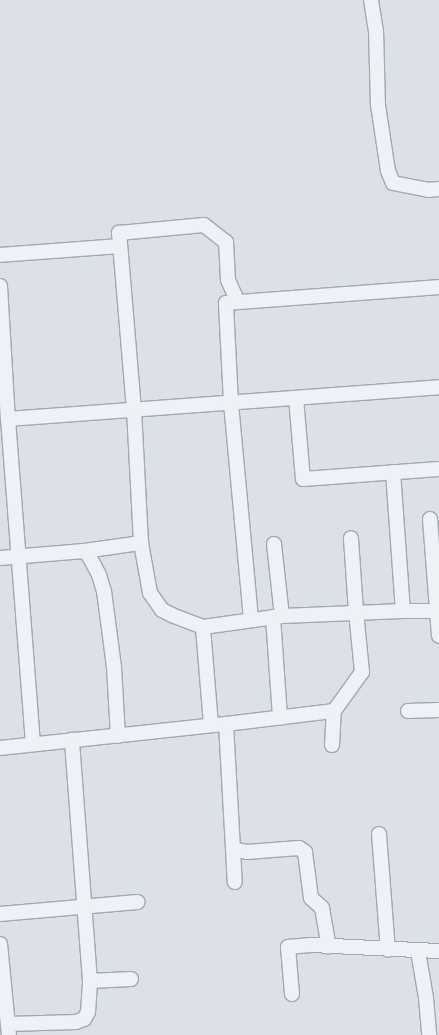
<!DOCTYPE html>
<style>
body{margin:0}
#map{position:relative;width:439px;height:1035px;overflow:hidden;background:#dbe1e7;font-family:"Roboto Condensed",sans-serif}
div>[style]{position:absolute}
.roads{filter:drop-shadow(1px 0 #a0a8b1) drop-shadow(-1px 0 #a0a8b1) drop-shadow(0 1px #a0a8b1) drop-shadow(0 -1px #a0a8b1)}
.street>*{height:14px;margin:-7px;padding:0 7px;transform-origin:7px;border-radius:7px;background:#eef1f5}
span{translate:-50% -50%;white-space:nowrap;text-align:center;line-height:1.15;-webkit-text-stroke:3.5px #eaf0f5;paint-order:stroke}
</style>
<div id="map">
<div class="roads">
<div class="street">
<i style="left:371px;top:0;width:30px;rotate:81deg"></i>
<i style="left:376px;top:30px;width:75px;rotate:88.5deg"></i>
<i style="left:378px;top:105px;width:67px;rotate:81.4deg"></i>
<i style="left:388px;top:171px;width:13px;rotate:67deg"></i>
<i style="left:393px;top:183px;width:36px;rotate:11deg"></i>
<i style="left:428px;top:190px;width:11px;rotate:-5deg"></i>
<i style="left:0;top:255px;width:120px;rotate:-4.3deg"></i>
<i style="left:0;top:286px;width:133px;rotate:86.6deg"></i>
<i style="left:8px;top:419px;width:326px;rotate:85.6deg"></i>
<i style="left:296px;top:398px;width:81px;rotate:85.1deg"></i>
<i style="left:303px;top:479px;width:136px;rotate:-4.2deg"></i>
<i style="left:8px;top:419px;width:432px;rotate:-4.2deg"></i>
<i style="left:393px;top:472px;width:139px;rotate:85.9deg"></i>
<i style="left:430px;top:519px;width:117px;rotate:85.6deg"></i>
<i style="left:274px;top:544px;width:72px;rotate:83.7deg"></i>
<i style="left:84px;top:551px;width:7px;rotate:45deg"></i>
<i style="left:89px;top:556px;width:21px;rotate:62deg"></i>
<i style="left:99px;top:575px;width:17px;rotate:73deg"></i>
<i style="left:104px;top:591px;width:77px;rotate:82.5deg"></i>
<i style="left:114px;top:667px;width:69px;rotate:86.7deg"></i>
<i style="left:0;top:558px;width:84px;rotate:-4.8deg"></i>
<i style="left:84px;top:551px;width:58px;rotate:-8deg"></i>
<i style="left:273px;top:617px;width:101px;rotate:86deg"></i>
<i style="left:251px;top:619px;width:217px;rotate:-95.3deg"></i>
<i style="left:231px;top:403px;width:100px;rotate:-92.9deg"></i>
<i style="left:226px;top:303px;width:214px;rotate:-4.3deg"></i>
<i style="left:203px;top:627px;width:33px;rotate:-159deg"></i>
<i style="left:172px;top:615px;width:11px;rotate:-153deg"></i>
<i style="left:162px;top:610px;width:21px;rotate:-125deg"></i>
<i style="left:150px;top:593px;width:51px;rotate:-100.2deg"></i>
<i style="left:141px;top:543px;width:133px;rotate:-93deg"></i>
<i style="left:134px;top:410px;width:178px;rotate:-94.8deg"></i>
<i style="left:119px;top:233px;width:85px;rotate:-5.4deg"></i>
<i style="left:204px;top:225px;width:28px;rotate:38deg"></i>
<i style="left:226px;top:242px;width:38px;rotate:87deg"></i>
<i style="left:228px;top:280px;width:24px;rotate:66deg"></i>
<i style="left:408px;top:711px;width:31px;rotate:-2deg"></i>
<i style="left:226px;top:724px;width:125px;rotate:86.8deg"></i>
<i style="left:233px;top:849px;width:14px;rotate:12deg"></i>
<i style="left:247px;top:852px;width:52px;rotate:-4.4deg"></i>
<i style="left:299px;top:848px;width:7px;rotate:34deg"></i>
<i style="left:305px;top:852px;width:46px;rotate:82.6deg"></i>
<i style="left:311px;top:898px;width:15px;rotate:42deg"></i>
<i style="left:322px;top:908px;width:39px;rotate:80deg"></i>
<i style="left:211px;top:725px;width:98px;rotate:-94.7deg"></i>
<i style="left:203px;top:627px;width:80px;rotate:-7.9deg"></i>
<i style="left:282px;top:616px;width:121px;rotate:-2.4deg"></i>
<i style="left:403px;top:611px;width:34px"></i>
<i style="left:332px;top:745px;width:34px;rotate:-87deg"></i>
<i style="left:0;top:748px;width:227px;rotate:-6.1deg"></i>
<i style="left:226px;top:724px;width:109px;rotate:-6.9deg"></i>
<i style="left:334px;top:711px;width:48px;rotate:-54.3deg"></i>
<i style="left:362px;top:672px;width:60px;rotate:-95.7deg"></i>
<i style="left:356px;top:612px;width:74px;rotate:-93.9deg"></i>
<i style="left:379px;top:834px;width:116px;rotate:85.6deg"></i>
<i style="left:233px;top:849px;width:33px;rotate:87deg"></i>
<i style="left:0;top:914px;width:138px;rotate:-5deg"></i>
<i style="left:0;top:944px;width:91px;rotate:84.4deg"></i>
<i style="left:418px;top:951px;width:48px;rotate:80.3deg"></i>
<i style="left:426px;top:998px;width:37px;rotate:85deg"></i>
<i style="left:90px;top:981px;width:41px;rotate:-2.8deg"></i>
<i style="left:292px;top:994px;width:47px;rotate:-94.9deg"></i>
<i style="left:288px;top:947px;width:23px;rotate:-5deg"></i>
<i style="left:311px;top:945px;width:128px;rotate:2.7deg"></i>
<i style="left:8px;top:1024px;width:68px;rotate:-1.7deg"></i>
<i style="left:76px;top:1022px;width:9px;rotate:-21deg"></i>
<i style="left:84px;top:1019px;width:8px;rotate:-60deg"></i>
<i style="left:88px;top:1012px;width:31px;rotate:-86deg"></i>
<i style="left:90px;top:981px;width:242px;rotate:-94.3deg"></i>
</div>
</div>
</div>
